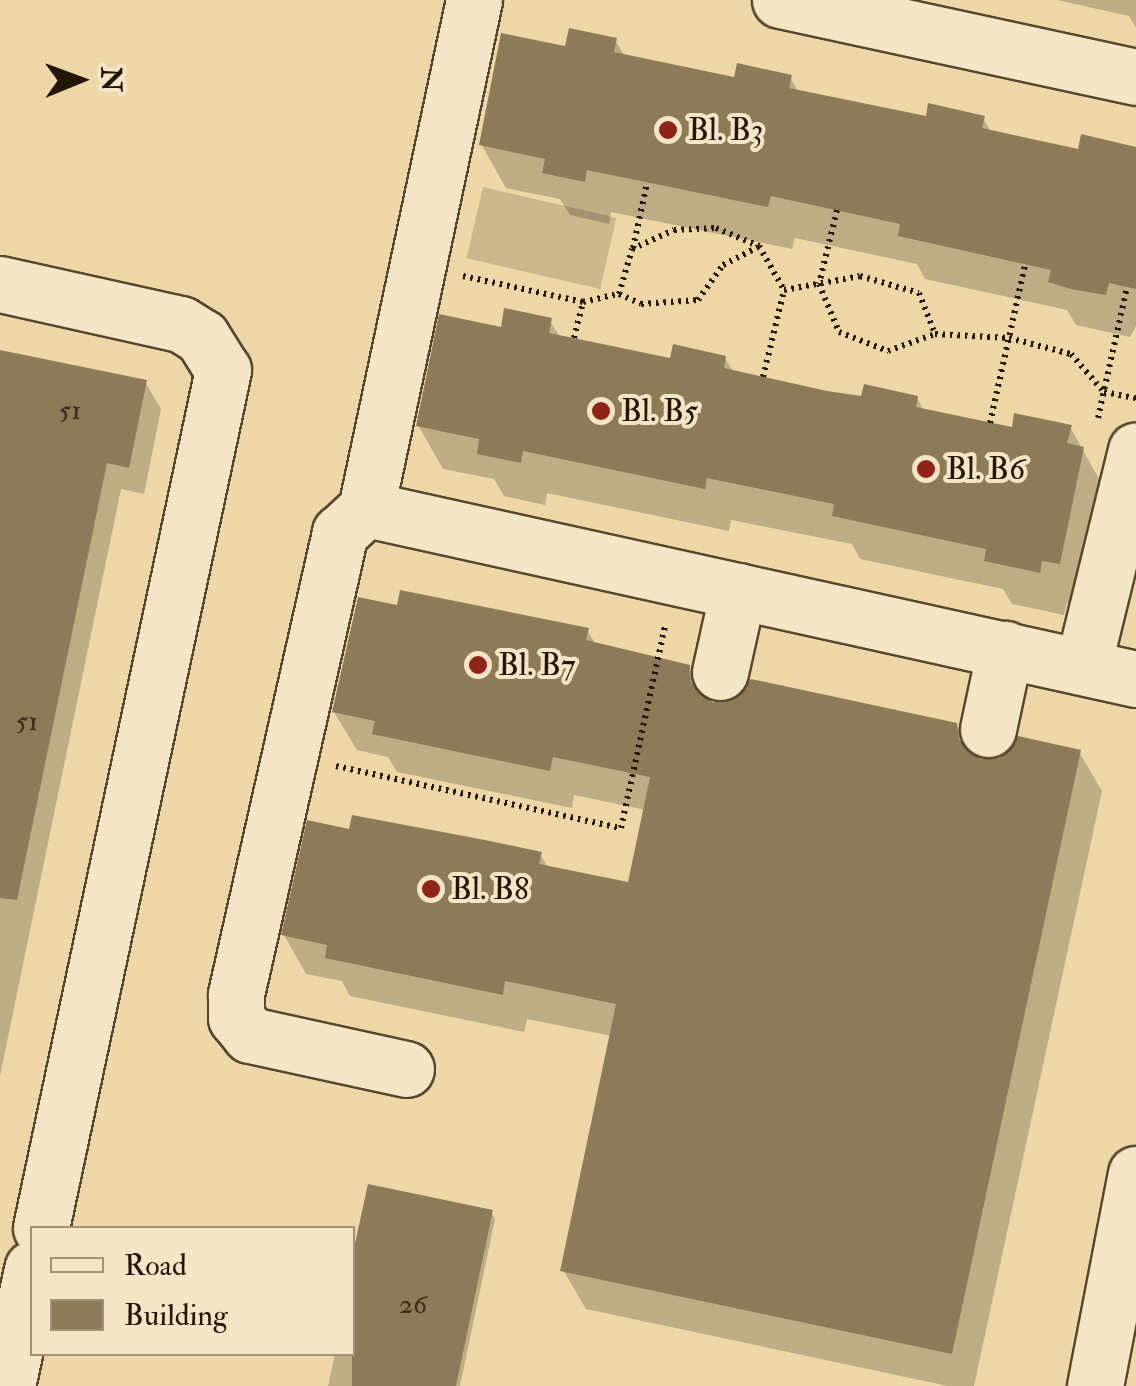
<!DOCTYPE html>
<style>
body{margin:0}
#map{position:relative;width:1136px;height:1386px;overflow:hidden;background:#eed7a7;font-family:"IM FELL Double Pica",serif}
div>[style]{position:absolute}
.green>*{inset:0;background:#ccb68b;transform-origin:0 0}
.shadow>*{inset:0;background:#0003}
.building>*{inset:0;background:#8d7a59}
.path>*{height:6px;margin-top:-3px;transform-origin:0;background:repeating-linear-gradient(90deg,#241605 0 2.5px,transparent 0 7.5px)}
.roads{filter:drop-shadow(2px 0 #56462e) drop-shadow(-2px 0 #56462e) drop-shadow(0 2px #56462e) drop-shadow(0 -2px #56462e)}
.minor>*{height:55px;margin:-27.5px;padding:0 27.5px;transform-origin:27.5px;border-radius:27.5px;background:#f4e5c6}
.dots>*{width:28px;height:28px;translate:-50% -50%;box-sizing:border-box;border:5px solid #f4e5c6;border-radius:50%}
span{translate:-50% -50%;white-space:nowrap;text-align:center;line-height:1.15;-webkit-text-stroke:8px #f4e5c6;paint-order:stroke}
.number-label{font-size:28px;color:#3e2f1a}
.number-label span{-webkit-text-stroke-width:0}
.poi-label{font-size:32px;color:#241605}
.left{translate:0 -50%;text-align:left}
.legend{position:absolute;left:30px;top:1226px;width:325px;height:130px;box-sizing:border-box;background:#f4e5c6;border:2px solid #a19279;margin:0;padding:12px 18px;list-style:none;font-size:30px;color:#241605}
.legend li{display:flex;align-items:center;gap:20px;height:50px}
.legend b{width:50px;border:2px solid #a19279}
.north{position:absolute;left:30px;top:30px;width:100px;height:100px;-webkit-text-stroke:8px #f4e5c6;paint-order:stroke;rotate:89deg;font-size:28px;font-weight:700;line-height:40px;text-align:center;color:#241605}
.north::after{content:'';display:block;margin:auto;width:35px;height:45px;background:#241605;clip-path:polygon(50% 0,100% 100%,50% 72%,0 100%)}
</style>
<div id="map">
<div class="green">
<i style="left:483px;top:187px;width:137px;height:73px;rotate:13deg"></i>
</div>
<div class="shadow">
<i style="clip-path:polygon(1057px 0,1136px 0,1136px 28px,1129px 16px)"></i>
<i style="clip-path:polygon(615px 40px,624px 55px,736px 80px,790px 77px,799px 93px,927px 119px,983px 118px,991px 132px,1080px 152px,1136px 154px,1136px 326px,1130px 337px,1076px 325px,1067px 310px,925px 279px,917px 264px,795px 238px,792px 249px,611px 212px,609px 224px,570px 215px,560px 199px,506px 188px,481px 144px,566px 49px)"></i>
<i style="clip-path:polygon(550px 321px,560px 337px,672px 361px,725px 358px,734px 373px,863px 399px,917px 398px,925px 412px,1014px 430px,1070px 427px,1107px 493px,1084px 606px,1067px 603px,1064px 615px,1012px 604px,1003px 589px,860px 559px,852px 544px,731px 520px,729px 531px,547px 493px,545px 505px,504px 496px,494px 479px,443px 469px,418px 425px,503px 330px)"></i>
<i style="clip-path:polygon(0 353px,145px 382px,161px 409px,144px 494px,121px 489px,0 1076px)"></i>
<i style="clip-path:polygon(587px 630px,596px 645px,688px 667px,714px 705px,744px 696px,956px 725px,980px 762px,1079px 752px,1102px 791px,974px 1386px,948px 1386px,586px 1309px,563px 1270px,612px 1036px,527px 1019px,524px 1032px,350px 996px,342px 981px,306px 974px,284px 935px,351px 832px,540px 854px,549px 869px,630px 885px,646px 810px,574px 795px,572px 808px,397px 772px,388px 757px,357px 750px,334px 712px)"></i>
<i style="clip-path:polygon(491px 1213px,495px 1219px,460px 1386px,328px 1386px,335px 1354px,352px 1354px)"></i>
</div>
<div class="building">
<i style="clip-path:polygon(569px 28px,617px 38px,614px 52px,734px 77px,737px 63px,792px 75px,789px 88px,926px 116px,928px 103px,985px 116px,982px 128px,1078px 149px,1081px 134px,1136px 147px,1136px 289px,1109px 283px,1106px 295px,1071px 289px,1048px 282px,1051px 270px,898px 236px,900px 224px,771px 196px,768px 207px,587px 170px,585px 182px,542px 173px,545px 159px,479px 145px,501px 33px,565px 46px)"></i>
<i style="clip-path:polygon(504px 308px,552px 318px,549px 333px,670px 358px,673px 344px,726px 356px,724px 368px,827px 391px,861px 396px,864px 384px,918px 396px,916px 407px,1012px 427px,1014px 413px,1072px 425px,1067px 443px,1084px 447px,1060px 564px,1042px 561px,1040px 573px,984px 561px,986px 549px,832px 516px,834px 504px,707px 478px,705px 489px,523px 451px,521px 463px,477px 454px,479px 439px,416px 426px,439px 314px,501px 327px)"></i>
<i style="clip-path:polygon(0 350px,147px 380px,129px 468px,107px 463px,17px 900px,0 898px)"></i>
<i style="clip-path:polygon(400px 590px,589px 628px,586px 640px,690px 665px,691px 682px,712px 702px,730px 701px,751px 679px,957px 723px,959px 740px,981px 759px,999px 758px,1018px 736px,1081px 750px,952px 1354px,560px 1271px,616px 1004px,505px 981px,503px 995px,325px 958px,327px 945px,281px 935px,307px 820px,349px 829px,352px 815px,485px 840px,542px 852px,539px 864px,628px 882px,650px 777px,553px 757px,550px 771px,372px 734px,375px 721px,332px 712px,358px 597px,397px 605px)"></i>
<i style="clip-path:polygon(368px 1184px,493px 1210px,456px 1386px,352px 1386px,352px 1257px)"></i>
</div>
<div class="path">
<i style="left:837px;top:210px;width:76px;rotate:103.7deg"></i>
<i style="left:819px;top:284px;width:52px;rotate:67.4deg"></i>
<i style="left:839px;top:332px;width:53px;rotate:21.2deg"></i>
<i style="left:888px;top:351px;width:50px;rotate:-19.9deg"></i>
<i style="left:633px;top:248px;width:66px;rotate:-77.8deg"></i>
<i style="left:463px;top:276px;width:123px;rotate:12.2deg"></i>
<i style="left:583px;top:302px;width:37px;rotate:-13deg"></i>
<i style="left:619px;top:294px;width:47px;rotate:-73.9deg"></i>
<i style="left:632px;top:249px;width:46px;rotate:-24.3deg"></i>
<i style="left:674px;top:230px;width:42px;rotate:-2.7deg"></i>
<i style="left:716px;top:228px;width:47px;rotate:22.7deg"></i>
<i style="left:759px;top:246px;width:51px;rotate:60.4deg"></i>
<i style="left:784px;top:290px;width:77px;rotate:-10.4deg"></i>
<i style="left:860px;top:276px;width:61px;rotate:16.1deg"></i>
<i style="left:919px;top:293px;width:44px;rotate:68.7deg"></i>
<i style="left:935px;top:334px;width:74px;rotate:3.1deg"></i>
<i style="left:1009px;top:338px;width:64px;rotate:14.5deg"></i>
<i style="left:1071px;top:354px;width:50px;rotate:49deg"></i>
<i style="left:1104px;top:392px;width:33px;rotate:11deg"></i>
<i style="left:619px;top:294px;width:24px;rotate:24deg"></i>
<i style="left:641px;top:304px;width:57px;rotate:-4deg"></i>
<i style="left:698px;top:300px;width:43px;rotate:-54.5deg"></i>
<i style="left:723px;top:265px;width:39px;rotate:-27deg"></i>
<i style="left:574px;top:338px;width:37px;rotate:-76deg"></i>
<i style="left:763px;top:377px;width:89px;rotate:-76.4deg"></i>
<i style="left:1098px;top:418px;width:134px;rotate:-77.5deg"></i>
<i style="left:990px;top:423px;width:162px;rotate:-77.5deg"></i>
<i style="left:336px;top:766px;width:292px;rotate:12.3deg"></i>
<i style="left:621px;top:828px;width:206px;rotate:-77.7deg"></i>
</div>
<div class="roads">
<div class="minor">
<i style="left:780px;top:0;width:364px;rotate:12.2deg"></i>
<i style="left:0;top:284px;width:185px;rotate:12.5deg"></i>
<i style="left:181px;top:324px;width:25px;rotate:32deg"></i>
<i style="left:202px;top:337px;width:39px;rotate:58deg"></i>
<i style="left:223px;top:370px;width:877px;rotate:101.98deg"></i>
<i style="left:366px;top:509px;width:789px;rotate:12.45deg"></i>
<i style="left:1083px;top:666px;width:222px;rotate:-76.2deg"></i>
<i style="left:720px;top:672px;width:83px;rotate:-77.5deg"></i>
<i style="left:988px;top:729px;width:82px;rotate:-78deg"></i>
<i style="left:406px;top:1069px;width:160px;rotate:-167.7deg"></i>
<i style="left:250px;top:1035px;width:22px;rotate:-129deg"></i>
<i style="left:236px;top:1018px;width:24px;rotate:-90deg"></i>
<i style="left:236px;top:994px;width:473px;rotate:-77.3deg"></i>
<i style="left:340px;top:533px;width:35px;rotate:-43deg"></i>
<i style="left:366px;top:509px;width:520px;rotate:-78.02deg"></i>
<i style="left:7px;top:1386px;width:120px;rotate:-77.9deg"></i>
<i style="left:1095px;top:1386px;width:216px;rotate:-79.1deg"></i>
</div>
</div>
<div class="dots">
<i style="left:668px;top:130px;background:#8f2418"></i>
<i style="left:601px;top:411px;background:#8f2418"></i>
<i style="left:926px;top:469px;background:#8f2418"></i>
<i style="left:478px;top:665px;background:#8f2418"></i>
<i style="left:431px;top:889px;background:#8f2418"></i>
</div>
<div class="number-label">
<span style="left:70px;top:411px">51</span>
<span style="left:27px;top:722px">51</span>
<span style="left:413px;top:1305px">26</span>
</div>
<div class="poi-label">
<span class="left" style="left:688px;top:130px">Bl. B3</span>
<span class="left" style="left:621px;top:411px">Bl. B5</span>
<span class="left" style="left:946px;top:469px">Bl. B6</span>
<span class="left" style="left:498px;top:665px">Bl. B7</span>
<span class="left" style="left:451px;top:889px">Bl. B8</span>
</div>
<ul class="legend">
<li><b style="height:12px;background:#f4e5c6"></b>Road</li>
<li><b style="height:28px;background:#8d7a59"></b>Building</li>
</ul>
<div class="north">N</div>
</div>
